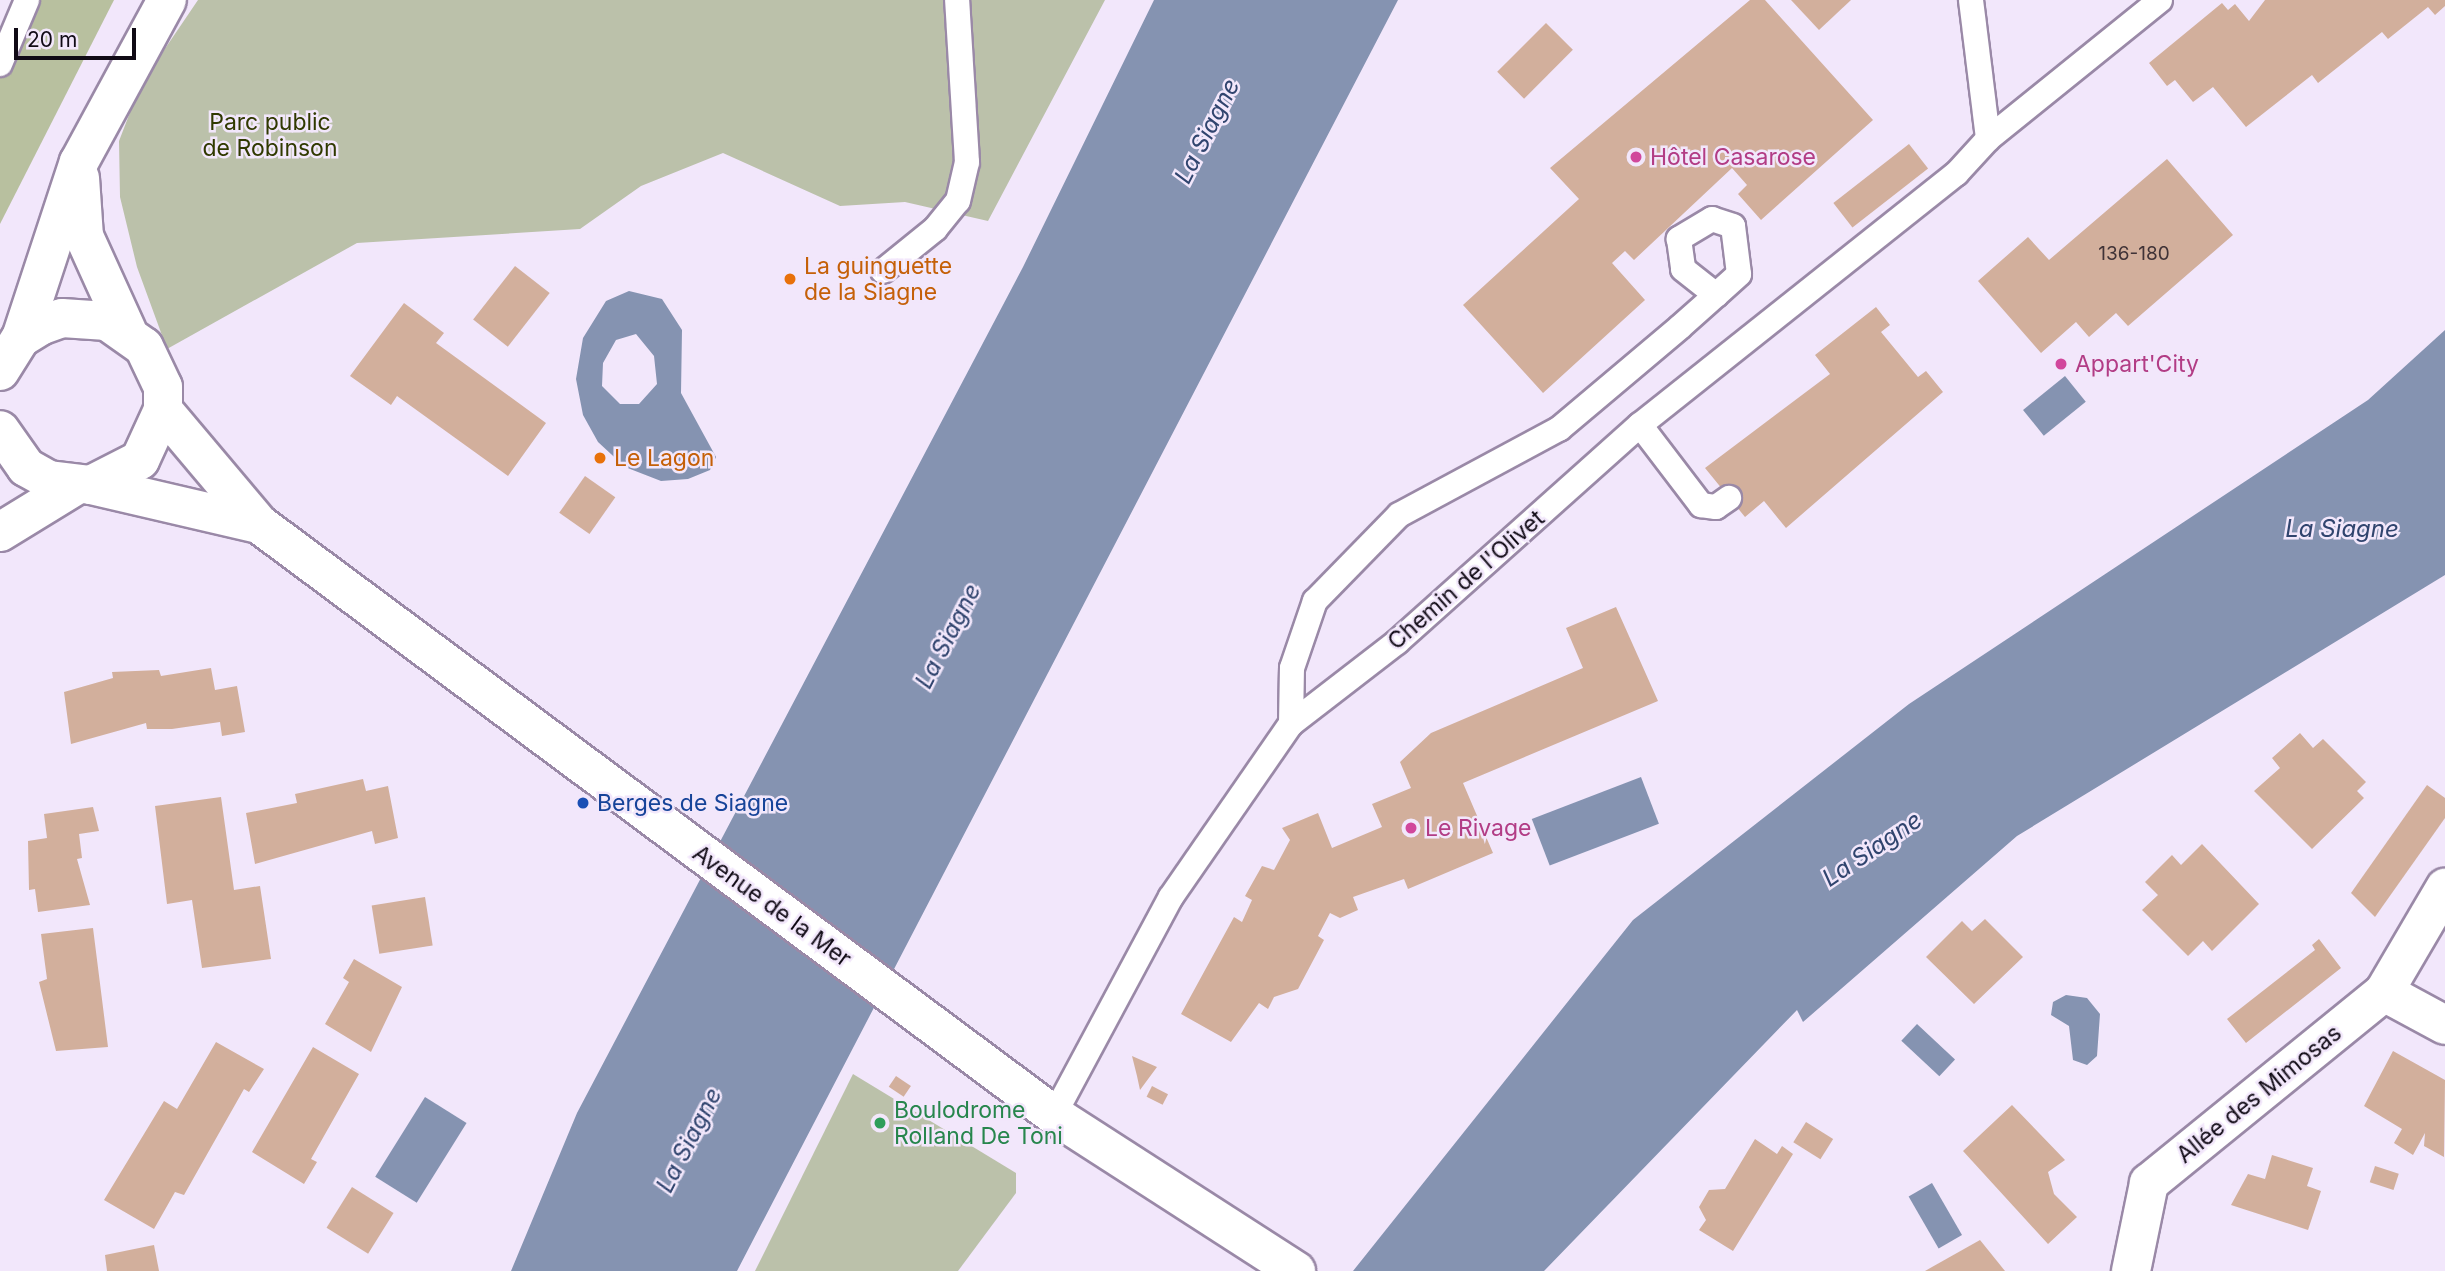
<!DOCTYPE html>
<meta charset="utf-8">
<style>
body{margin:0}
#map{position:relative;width:2445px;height:1271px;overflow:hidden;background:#f2e7fb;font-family:Inter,sans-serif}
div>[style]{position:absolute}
.green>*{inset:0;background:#bbc1aa}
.forest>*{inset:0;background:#b8c09f}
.water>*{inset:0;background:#8593b1;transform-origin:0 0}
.building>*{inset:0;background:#d2af9c;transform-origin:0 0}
.roads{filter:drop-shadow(2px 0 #9a89a7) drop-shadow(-2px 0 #9a89a7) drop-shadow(0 2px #9a89a7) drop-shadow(0 -2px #9a89a7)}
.service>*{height:24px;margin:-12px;padding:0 12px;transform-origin:12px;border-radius:12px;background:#fff}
.minor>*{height:38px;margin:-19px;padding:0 19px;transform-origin:19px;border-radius:19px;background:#fff}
.secondary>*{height:38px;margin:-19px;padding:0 19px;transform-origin:19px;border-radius:19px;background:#fff}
.dots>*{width:19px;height:19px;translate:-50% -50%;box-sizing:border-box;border:4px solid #f2e7fb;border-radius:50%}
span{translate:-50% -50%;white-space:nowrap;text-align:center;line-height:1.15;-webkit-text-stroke:5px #f2e7fb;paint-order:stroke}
.number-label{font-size:19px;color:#403337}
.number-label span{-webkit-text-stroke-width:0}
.park-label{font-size:23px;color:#303900}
.hotel-label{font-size:23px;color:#b23c85}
.left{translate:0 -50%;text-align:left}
.food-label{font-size:23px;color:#c56008}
.street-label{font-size:23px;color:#100a15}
.transit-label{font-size:23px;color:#164399}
.leisure-label{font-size:23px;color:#27864d}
.water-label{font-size:24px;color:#30446e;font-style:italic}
.scale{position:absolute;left:14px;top:28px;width:122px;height:32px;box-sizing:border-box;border:4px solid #100a15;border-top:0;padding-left:9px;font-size:21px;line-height:24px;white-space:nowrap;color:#100a15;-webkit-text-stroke:5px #f2e7fb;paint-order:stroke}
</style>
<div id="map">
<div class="green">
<i style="clip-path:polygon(198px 0,1105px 0,988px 221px,905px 202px,840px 206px,723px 153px,641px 186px,580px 229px,357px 243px,167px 349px,137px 267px,120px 197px,119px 141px,141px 84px)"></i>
<i style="clip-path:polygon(853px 1074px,1016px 1173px,1016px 1193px,958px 1271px,755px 1271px)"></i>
</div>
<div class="forest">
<i style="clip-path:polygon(29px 0,114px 0,0 224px,0 65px)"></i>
</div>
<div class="water">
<i style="clip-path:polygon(1154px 0,1398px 0,737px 1271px,511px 1271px,577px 1113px,1023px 267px)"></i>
<i style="clip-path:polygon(evenodd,629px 291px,662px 299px,682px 330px,681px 393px,716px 457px,710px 470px,688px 479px,661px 481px,625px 467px,598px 442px,583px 415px,576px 379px,583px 338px,606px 301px,629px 291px,636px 334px,654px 356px,657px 384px,639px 404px,620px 404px,602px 386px,603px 363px,616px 340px,636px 334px)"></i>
<i style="clip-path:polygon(2445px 330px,2445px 575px,2017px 836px,1803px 1022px,1797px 1010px,1544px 1271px,1353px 1271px,1633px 920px,1909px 704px,2368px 400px)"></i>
<i style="left:2065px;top:376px;width:33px;height:54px;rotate:51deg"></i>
<i style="left:1641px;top:777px;width:50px;height:117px;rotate:69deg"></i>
<i style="clip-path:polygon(2066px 995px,2087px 998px,2100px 1014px,2097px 1056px,2087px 1065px,2073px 1060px,2069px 1026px,2051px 1015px,2053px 1002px)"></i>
<i style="left:1917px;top:1024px;width:52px;height:23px;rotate:43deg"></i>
<i style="left:425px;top:1097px;width:49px;height:94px;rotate:32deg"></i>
<i style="left:1932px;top:1183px;width:60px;height:27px;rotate:60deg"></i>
</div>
<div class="building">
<i style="clip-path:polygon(1750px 0,1765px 0,1873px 120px,1761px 220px,1738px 194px,1747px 185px,1732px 168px,1634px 260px,1625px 251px,1612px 263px,1645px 300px,1543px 393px,1463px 305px,1579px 199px,1550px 168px)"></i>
<i style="clip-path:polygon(1791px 0,1851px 0,1819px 30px)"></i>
<i style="clip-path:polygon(2265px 0,2445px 0,2445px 6px,2435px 15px,2428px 7px,2388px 39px,2382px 32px,2318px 83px,2312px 75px,2246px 127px,2213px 87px,2193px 102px,2175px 80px,2167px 86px,2149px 63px,2222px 3px,2228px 10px,2235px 4px,2249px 21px)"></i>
<i style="left:1546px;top:23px;width:38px;height:69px;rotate:45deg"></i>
<i style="left:1909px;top:144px;width:31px;height:96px;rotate:52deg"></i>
<i style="clip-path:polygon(2167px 159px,2233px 235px,2128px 326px,2116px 313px,2089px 337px,2076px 322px,2041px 353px,1978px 281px,2028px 237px,2049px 260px)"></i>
<i style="left:515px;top:266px;width:44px;height:68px;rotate:38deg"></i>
<i style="clip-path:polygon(404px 303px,444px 333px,436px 343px,546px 423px,508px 476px,397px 396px,391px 405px,350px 376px)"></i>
<i style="clip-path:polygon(1876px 307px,1890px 325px,1881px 332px,1918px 377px,1926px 371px,1943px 392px,1786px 528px,1764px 501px,1745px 517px,1705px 468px,1830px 374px,1815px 355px)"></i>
<i style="left:585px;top:476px;width:37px;height:45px;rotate:35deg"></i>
<i style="clip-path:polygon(1616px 607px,1658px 701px,1463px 783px,1493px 853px,1408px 889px,1404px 879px,1353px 897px,1358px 910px,1340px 918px,1330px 913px,1318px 936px,1324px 940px,1298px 989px,1274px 997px,1268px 1009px,1259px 1003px,1231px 1042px,1181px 1014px,1234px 917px,1242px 922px,1252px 900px,1245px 896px,1262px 866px,1274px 870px,1290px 840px,1282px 828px,1318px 813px,1332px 848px,1382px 827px,1372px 804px,1411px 788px,1400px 762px,1431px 733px,1583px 668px,1566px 628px)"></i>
<i style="clip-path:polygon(211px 668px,215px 690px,237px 686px,245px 732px,222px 736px,220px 722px,172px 729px,147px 729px,146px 723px,71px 744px,64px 692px,113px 678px,112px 672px,159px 670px,161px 676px)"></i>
<i style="clip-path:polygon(2300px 733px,2313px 748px,2323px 739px,2366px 782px,2357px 791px,2364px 798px,2312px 849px,2254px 791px,2280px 768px,2272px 758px)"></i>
<i style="clip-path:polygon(363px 779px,366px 791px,388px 786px,398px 838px,375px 844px,372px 831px,255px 864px,246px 813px,297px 803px,295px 794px)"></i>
<i style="clip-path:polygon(2427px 785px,2445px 798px,2445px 818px,2375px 917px,2351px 893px)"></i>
<i style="clip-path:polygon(221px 797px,234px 890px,260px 886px,271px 959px,202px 968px,192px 900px,167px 904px,155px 806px)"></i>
<i style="clip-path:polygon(93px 807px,99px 831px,79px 834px,82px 858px,77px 859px,90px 905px,38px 912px,35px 889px,29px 890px,28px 841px,47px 838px,44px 814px)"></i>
<i style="clip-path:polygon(2202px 844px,2259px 904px,2212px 951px,2203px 941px,2188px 956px,2142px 910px,2158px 895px,2145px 882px,2172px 855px,2181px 865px)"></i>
<i style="left:425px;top:897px;width:49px;height:54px;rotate:81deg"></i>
<i style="clip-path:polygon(1985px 919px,2023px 957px,1974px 1004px,1926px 957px,1962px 921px,1972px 931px)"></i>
<i style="clip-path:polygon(93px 928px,108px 1047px,56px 1051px,39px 982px,47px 979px,41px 934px)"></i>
<i style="clip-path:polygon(2319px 939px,2341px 968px,2246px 1043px,2227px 1019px,2315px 950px,2312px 945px)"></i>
<i style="clip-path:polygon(354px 959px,402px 987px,371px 1052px,325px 1024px,349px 982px,343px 978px)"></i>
<i style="clip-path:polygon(216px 1042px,264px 1069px,249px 1092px,244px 1089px,184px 1195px,175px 1192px,154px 1229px,104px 1200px,164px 1101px,177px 1109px)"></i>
<i style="clip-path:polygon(313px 1047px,359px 1074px,311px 1159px,317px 1162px,304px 1184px,252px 1152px)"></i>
<i style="clip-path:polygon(2393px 1051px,2445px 1080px,2444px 1157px,2424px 1146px,2425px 1133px,2413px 1155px,2394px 1143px,2402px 1129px,2364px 1106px)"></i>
<i style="clip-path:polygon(1132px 1056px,1157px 1067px,1140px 1090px,1137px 1076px)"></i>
<i style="left:896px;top:1076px;width:18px;height:13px;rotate:34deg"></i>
<i style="left:1152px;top:1086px;width:18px;height:12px;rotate:27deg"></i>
<i style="clip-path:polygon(2012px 1105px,2065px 1160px,2048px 1172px,2054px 1194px,2077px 1217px,2048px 1244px,1963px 1151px)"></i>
<i style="left:1806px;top:1122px;width:32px;height:24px;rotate:32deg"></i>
<i style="clip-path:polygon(1755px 1139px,1777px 1154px,1782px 1146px,1793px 1154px,1733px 1251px,1699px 1230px,1706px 1220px,1699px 1207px,1709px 1190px,1725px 1189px)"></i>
<i style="clip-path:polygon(2272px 1155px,2313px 1168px,2307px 1186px,2321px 1191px,2308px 1230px,2231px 1205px,2248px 1174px,2265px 1179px)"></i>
<i style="left:2375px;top:1166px;width:25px;height:17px;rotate:18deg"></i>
<i style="left:352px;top:1187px;width:49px;height:48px;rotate:32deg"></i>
<i style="clip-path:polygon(1980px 1240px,2005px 1271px,1925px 1271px,1932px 1267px)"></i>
<i style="clip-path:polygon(154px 1245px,159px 1271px,107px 1271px,105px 1255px)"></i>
</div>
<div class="roads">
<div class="service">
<i style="left:1971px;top:0;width:140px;rotate:83deg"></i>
<i style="left:0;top:64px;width:69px;rotate:-67.1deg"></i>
<i style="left:883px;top:271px;width:67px;rotate:-38.9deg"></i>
<i style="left:935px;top:229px;width:36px;rotate:-51deg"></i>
<i style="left:958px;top:201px;width:40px;rotate:-77deg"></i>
<i style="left:967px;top:162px;width:162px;rotate:-93.5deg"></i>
<i style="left:1640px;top:425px;width:101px;rotate:52.7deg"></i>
<i style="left:1701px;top:505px;width:15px;rotate:8deg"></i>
<i style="left:1716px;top:507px;width:16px;rotate:-35deg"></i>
<i style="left:1291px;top:724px;width:56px;rotate:-89deg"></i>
<i style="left:1292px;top:668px;width:71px;rotate:-71.1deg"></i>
<i style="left:1315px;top:601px;width:120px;rotate:-45.7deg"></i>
<i style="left:1399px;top:515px;width:182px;rotate:-28.3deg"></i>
<i style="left:1559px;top:429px;width:158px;rotate:-40.1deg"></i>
<i style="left:1680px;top:327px;width:48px;rotate:-41.6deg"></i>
<i style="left:1716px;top:295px;width:31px;rotate:-42deg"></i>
<i style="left:1739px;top:274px;width:48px;rotate:-97.1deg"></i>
<i style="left:1733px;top:226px;width:22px;rotate:-162deg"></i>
<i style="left:1712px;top:219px;width:39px;rotate:149deg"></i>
<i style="left:1679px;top:239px;width:30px;rotate:82deg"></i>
<i style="left:1683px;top:269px;width:42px;rotate:38.2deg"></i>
<i style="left:1054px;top:1115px;width:247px;rotate:-61.8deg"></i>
<i style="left:1171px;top:897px;width:211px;rotate:-55.3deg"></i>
<i style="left:1291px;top:724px;width:134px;rotate:-37.7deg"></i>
<i style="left:1397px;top:642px;width:326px;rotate:-41.8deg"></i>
<i style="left:1640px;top:425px;width:404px;rotate:-38.5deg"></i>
<i style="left:1956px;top:174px;width:47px;rotate:-47.6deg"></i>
<i style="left:1988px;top:139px;width:221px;rotate:-38.9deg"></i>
</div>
<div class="minor">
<i style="left:2384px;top:992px;width:69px;rotate:28.4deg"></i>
<i style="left:2131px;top:1271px;width:90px;rotate:-78.4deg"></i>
<i style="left:2149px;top:1183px;width:303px;rotate:-39.1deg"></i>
<i style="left:2384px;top:992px;width:121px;rotate:-59.6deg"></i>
</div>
<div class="secondary">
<i style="left:80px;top:178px;width:58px;rotate:86.1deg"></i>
<i style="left:84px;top:236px;width:104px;rotate:65.6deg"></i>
<i style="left:21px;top:338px;width:185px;rotate:-71.8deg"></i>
<i style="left:79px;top:162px;width:184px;rotate:-61.5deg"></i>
<i style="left:0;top:371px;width:39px;rotate:-58deg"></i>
<i style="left:21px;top:338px;width:22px;rotate:-32deg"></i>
<i style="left:40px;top:326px;width:23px;rotate:-20deg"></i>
<i style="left:62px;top:318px;width:45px;rotate:3.8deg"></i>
<i style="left:107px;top:321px;width:45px;rotate:35.1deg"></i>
<i style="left:144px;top:347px;width:44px;rotate:64.6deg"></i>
<i style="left:163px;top:387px;width:23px;rotate:90deg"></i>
<i style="left:163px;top:410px;width:55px;rotate:114.7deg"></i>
<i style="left:140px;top:460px;width:55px;rotate:153deg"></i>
<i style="left:91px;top:485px;width:42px;rotate:-173.2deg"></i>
<i style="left:49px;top:480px;width:26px;rotate:-151deg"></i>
<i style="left:26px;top:467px;width:45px;rotate:-125.1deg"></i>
<i style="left:163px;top:410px;width:149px;rotate:49.9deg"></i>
<i style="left:259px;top:524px;width:991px;rotate:36.63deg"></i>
<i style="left:1054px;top:1115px;width:288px;rotate:32.8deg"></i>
<i style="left:91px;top:485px;width:172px;rotate:13.1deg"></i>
<i style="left:0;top:532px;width:88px;rotate:-31.5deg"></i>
</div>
</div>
<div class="dots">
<i style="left:1636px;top:157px;background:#d1479c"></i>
<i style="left:790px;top:279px;background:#e8710a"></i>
<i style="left:2061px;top:364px;background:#d1479c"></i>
<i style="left:600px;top:458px;background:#e8710a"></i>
<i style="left:583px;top:803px;background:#1a4fb4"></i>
<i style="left:1411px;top:828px;background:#d1479c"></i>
<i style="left:880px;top:1123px;background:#2e9e5b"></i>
</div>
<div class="number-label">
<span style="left:2134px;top:254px">136-180</span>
</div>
<div class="park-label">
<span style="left:270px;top:135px">Parc public<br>de Robinson</span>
</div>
<div class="hotel-label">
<span class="left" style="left:1650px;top:157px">Hôtel Casarose</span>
<span class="left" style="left:2075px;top:364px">Appart'City</span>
<span class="left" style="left:1425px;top:828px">Le Rivage</span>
</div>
<div class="food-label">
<span class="left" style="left:804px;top:279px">La guinguette<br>de la Siagne</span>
<span class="left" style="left:614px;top:458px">Le Lagon</span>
</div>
<div class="street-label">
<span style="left:1466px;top:580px;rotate:-41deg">Chemin de l'Olivet</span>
<span style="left:772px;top:906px;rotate:36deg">Avenue de la Mer</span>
<span style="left:2259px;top:1094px;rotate:-39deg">Allée des Mimosas</span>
</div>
<div class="transit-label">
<span class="left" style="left:597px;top:803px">Berges de Siagne</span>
</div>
<div class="leisure-label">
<span class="left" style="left:894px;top:1123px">Boulodrome<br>Rolland De Toni</span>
</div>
<div class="water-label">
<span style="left:1207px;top:131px;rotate:-63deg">La Siagne</span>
<span style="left:2342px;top:529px">La Siagne</span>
<span style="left:948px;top:636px;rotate:-63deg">La Siagne</span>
<span style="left:1872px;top:849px;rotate:-34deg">La Siagne</span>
<span style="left:689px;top:1140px;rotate:-63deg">La Siagne</span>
</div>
<div class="scale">20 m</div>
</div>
